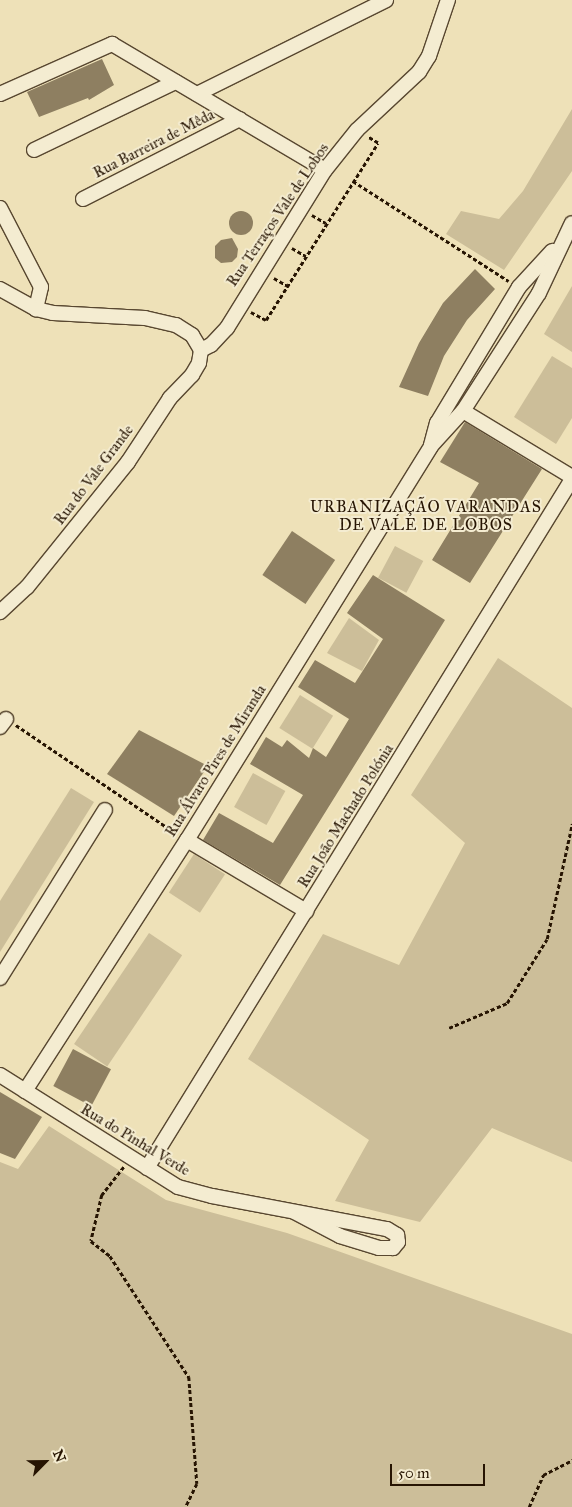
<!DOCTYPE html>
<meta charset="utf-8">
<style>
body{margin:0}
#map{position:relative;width:572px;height:1507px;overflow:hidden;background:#eee1b8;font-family:"IM FELL Great Primer",serif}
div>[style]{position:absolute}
.green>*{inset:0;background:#ccbe99;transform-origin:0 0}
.building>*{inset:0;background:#8e7f61;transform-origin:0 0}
.round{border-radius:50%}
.path>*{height:2.5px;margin-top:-1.25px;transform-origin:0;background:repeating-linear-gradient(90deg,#261402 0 4px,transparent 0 6.5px)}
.roads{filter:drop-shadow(1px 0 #584730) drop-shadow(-1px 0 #584730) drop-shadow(0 1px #584730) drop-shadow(0 -1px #584730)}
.minor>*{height:14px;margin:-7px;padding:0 7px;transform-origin:7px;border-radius:7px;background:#f4ecd1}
span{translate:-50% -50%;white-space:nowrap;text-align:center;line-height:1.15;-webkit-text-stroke:4px #f4ecd1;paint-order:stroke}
.street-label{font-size:15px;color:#261402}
.neighbourhood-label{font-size:16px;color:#261402;letter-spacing:1px}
.north{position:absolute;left:20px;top:1437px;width:50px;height:50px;-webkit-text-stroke:4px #f4ecd1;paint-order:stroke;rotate:67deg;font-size:14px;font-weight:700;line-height:20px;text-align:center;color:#261402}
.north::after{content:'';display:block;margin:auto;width:18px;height:22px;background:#261402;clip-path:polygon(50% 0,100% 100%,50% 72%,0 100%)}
.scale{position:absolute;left:390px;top:1464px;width:95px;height:22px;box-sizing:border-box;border:2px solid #261402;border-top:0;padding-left:6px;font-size:15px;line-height:18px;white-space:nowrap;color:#261402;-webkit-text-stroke:4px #f4ecd1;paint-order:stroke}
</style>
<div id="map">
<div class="green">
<i style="clip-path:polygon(572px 109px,572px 171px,504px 270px,446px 234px,461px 211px,499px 219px,523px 191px)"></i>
<i style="clip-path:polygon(572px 286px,572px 352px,544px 334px)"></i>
<i style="clip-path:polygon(552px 356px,572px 368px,572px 418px,556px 444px,514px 417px)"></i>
<i style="left:395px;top:546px;width:32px;height:36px;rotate:28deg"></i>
<i style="clip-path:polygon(349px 618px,379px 640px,362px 671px,327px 653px)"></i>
<i style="clip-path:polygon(498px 658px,572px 708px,572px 1162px,492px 1128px,420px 1222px,335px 1201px,369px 1140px,248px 1059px,323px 934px,399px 965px,465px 843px,411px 795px)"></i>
<i style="left:300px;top:695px;width:39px;height:39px;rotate:32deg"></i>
<i style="left:253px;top:773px;width:37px;height:39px;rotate:29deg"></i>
<i style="clip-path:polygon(71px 788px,94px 802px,0 952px,0 901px)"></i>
<i style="left:194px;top:854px;width:37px;height:46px;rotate:33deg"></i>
<i style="left:149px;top:933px;width:40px;height:134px;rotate:34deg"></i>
<i style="clip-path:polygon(49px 1126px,166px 1200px,287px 1233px,572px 1334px,572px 1507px,0 1507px,0 1162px,18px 1169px)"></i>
</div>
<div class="building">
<i style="clip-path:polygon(102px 59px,114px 85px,89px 100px,88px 98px,39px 117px,27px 92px)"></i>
<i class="round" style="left:229px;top:211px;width:24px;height:24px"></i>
<i style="clip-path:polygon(232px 238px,238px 249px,237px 257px,232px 262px,221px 263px,215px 258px,215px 246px,221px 240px)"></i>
<i style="clip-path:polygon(475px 269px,495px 289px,467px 320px,444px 356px,428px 396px,399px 387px,419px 343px,443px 303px)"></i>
<i style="clip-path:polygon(465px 422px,542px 469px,470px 583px,432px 560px,479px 483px,440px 462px)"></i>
<i style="left:292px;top:531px;width:52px;height:53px;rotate:34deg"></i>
<i style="clip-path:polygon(373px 575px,445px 620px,280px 885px,203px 840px,219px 813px,273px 843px,303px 795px,250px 764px,266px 737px,282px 747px,287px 740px,309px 758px,313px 748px,326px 757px,349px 719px,298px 687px,315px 660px,355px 683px,383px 639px,347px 613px)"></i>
<i style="clip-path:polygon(139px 730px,208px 766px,174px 816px,107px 774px)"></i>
<i style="left:73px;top:1049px;width:43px;height:42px;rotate:28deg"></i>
<i style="clip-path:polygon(0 1092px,42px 1117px,15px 1159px,0 1153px)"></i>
</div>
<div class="path">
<i style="left:353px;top:181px;width:185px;rotate:32.7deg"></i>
<i style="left:312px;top:215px;width:16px;rotate:30deg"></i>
<i style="left:292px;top:248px;width:16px;rotate:30deg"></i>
<i style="left:274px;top:278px;width:16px;rotate:30deg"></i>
<i style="left:251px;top:312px;width:17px;rotate:28deg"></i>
<i style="left:266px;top:320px;width:209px;rotate:-57.7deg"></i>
<i style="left:378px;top:143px;width:12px;rotate:-149deg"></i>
<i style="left:16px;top:725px;width:194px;rotate:34.1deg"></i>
<i style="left:449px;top:1028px;width:63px;rotate:-23.3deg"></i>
<i style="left:507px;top:1003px;width:75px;rotate:-58deg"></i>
<i style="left:547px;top:939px;width:118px;rotate:-77.7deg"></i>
<i style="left:124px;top:1167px;width:36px;rotate:128deg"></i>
<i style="left:102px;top:1195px;width:47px;rotate:103.4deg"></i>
<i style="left:91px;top:1241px;width:24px;rotate:38deg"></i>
<i style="left:110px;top:1256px;width:145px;rotate:56.9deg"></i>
<i style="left:189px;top:1377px;width:107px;rotate:85.7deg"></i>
<i style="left:197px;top:1484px;width:25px;rotate:116deg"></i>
<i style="left:529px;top:1507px;width:35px;rotate:-66deg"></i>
<i style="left:543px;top:1475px;width:33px;rotate:-27deg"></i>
</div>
<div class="roads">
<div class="minor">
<i style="left:0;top:94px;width:123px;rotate:-24.1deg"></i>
<i style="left:112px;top:44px;width:247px;rotate:30.6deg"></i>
<i style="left:197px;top:94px;width:211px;rotate:-26.4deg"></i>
<i style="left:34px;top:150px;width:157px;rotate:-25.7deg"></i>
<i style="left:83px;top:199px;width:176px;rotate:-27deg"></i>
<i style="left:0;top:208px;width:89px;rotate:62.6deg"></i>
<i style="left:41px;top:287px;width:23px;rotate:103deg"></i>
<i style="left:0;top:289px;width:41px;rotate:29.1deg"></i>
<i style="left:36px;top:309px;width:17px;rotate:13deg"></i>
<i style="left:53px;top:313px;width:92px;rotate:3.1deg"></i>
<i style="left:145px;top:318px;width:32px;rotate:13deg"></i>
<i style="left:176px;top:325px;width:19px;rotate:32deg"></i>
<i style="left:192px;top:335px;width:17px;rotate:59deg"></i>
<i style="left:201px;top:350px;width:13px;rotate:99deg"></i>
<i style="left:199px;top:363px;width:14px;rotate:120deg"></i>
<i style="left:192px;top:375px;width:32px;rotate:134deg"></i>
<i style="left:170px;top:398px;width:77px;rotate:123.3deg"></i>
<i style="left:128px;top:462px;width:161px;rotate:128.9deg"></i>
<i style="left:27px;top:587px;width:37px;rotate:137deg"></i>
<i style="left:201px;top:350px;width:11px;rotate:-27deg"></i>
<i style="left:211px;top:345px;width:23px;rotate:-47deg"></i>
<i style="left:227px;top:328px;width:186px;rotate:-58.2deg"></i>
<i style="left:325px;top:170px;width:51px;rotate:-51.3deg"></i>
<i style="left:357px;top:130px;width:85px;rotate:-43.1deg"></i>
<i style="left:419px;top:72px;width:19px;rotate:-58deg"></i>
<i style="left:429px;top:56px;width:59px;rotate:-71.3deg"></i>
<i style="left:463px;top:411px;width:127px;rotate:31.2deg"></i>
<i style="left:431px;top:445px;width:23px;rotate:-75deg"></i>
<i style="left:437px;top:423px;width:159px;rotate:-58.9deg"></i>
<i style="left:519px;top:287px;width:49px;rotate:-47.5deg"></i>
<i style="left:0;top:727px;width:10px;rotate:-53deg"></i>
<i style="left:187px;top:840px;width:139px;rotate:30.8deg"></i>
<i style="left:0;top:978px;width:198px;rotate:-58deg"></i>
<i style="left:0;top:1075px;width:210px;rotate:32.2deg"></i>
<i style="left:178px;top:1187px;width:35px;rotate:15deg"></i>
<i style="left:212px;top:1196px;width:178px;rotate:10.7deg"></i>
<i style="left:387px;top:1229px;width:12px;rotate:31deg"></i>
<i style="left:397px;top:1235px;width:7px;rotate:82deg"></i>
<i style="left:398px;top:1242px;width:8px;rotate:130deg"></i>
<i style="left:393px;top:1248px;width:14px;rotate:180deg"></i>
<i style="left:379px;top:1248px;width:41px;rotate:-162.9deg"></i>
<i style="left:340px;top:1236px;width:52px;rotate:-152.4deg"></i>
<i style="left:25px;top:1091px;width:299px;rotate:-57.2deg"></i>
<i style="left:187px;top:840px;width:463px;rotate:-58.2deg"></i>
<i style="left:431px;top:446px;width:47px;rotate:-47.6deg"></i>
<i style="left:463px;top:411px;width:140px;rotate:-57.2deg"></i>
<i style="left:539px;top:293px;width:77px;rotate:-64.8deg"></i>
<i style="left:147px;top:1168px;width:810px;rotate:-58.33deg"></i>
</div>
</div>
<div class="street-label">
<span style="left:154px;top:144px;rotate:-27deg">Rua Barreira de Mêda</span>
<span style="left:278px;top:215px;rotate:-56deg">Rua Terraços Vale de Lobos</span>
<span style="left:94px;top:475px;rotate:-53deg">Rua do Vale Grande</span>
<span style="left:216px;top:761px;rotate:-58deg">Rua Álvaro Pires de Miranda</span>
<span style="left:346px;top:816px;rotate:-58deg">Rua João Machado Polónia</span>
<span style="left:135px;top:1140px;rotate:31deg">Rua do Pinhal Verde</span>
</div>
<div class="neighbourhood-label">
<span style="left:426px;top:516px">URBANIZAÇÃO VARANDAS<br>DE VALE DE LOBOS</span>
</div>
<div class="north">N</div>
<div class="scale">50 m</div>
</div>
